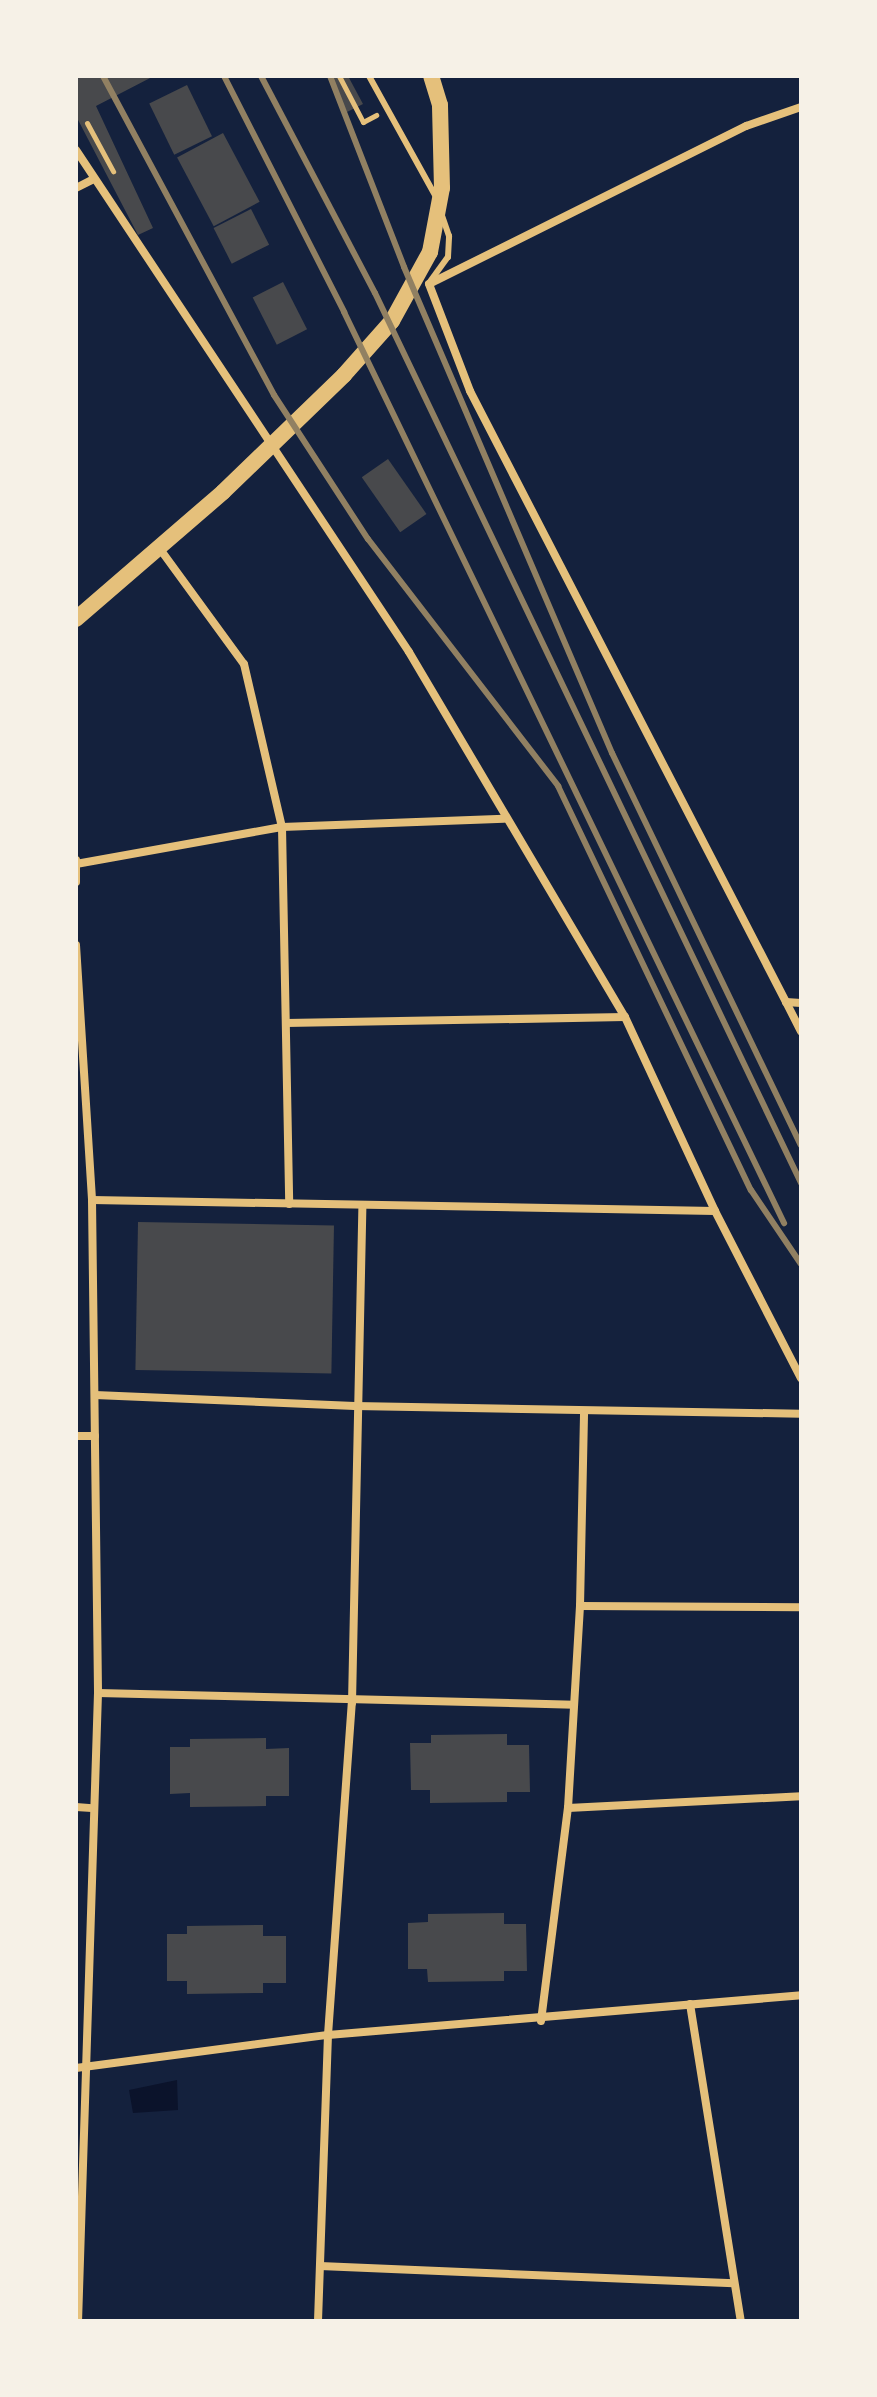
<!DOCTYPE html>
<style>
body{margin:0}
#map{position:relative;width:877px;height:2397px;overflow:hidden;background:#14213d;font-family:"Public Sans",sans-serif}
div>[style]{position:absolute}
.water>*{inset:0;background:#0b132b}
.building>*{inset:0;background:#48494c;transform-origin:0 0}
.path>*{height:5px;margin:-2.5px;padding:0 2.5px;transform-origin:2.5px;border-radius:2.5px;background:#e5c07b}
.service>*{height:6px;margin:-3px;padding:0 3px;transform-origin:3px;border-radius:3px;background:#e5c07b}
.minor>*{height:8px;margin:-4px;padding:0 4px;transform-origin:4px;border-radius:4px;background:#e5c07b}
.secondary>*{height:16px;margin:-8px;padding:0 8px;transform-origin:8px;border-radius:8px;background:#e5c07b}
.rail>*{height:6px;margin:-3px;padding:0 3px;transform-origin:3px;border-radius:3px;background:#918062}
span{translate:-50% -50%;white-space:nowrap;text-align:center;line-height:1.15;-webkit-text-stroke:6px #f6f1e7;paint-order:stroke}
.frame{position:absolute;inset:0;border:78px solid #f6f1e7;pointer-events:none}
</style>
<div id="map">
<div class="water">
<i style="clip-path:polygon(177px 2080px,178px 2110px,133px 2113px,129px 2090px)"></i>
</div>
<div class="building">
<i style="clip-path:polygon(76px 76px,154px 76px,96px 106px,153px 228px,138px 235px,76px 116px)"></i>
<i style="clip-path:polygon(328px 76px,348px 76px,363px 104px,347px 112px)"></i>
<i style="left:187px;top:85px;width:57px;height:42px;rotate:64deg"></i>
<i style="left:223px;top:133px;width:78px;height:52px;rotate:62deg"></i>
<i style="left:251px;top:209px;width:40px;height:42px;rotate:63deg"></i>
<i style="left:283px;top:282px;width:53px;height:34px;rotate:63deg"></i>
<i style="left:388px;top:459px;width:67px;height:32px;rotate:55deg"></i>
<i style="left:138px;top:1222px;width:196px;height:148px;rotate:1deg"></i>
<i style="clip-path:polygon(507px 1734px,507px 1745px,529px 1745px,530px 1792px,507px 1792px,507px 1802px,430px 1803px,430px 1790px,411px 1790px,410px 1743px,431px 1743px,431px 1735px)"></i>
<i style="clip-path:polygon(266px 1738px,266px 1749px,289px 1748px,289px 1796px,266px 1796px,266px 1806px,190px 1807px,190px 1793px,170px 1794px,170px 1747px,190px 1747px,190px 1739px)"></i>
<i style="clip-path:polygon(504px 1913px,504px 1924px,526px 1924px,527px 1971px,504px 1971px,504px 1981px,428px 1982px,427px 1969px,408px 1969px,408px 1923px,428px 1922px,428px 1914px)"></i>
<i style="clip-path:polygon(263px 1925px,263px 1936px,286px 1936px,286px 1983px,263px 1983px,263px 1993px,187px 1994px,187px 1981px,167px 1981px,167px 1934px,187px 1934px,187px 1926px)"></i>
</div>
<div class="path">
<i style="left:339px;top:76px;width:52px;rotate:62.4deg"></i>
<i style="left:363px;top:122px;width:15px;rotate:-28deg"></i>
<i style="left:87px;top:123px;width:55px;rotate:61.6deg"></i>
</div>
<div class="service">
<i style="left:369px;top:76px;width:136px;rotate:61deg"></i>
<i style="left:429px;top:283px;width:32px;rotate:-54deg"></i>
<i style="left:448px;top:257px;width:21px;rotate:-87deg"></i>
<i style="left:449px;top:236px;width:24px;rotate:-109deg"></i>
</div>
<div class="minor">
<i style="left:801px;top:107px;width:58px;rotate:160.9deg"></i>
<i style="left:746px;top:126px;width:354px;rotate:153.5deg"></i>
<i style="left:429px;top:284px;width:115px;rotate:69deg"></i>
<i style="left:470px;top:391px;width:688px;rotate:62.65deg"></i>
<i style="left:786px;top:1002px;width:15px;rotate:4deg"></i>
<i style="left:76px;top:150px;width:602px;rotate:56.44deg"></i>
<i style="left:409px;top:652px;width:424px;rotate:59.4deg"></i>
<i style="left:625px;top:1017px;width:214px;rotate:65.1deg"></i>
<i style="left:715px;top:1211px;width:188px;rotate:62.8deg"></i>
<i style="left:76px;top:188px;width:18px;rotate:-27deg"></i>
<i style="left:160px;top:549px;width:142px;rotate:53.9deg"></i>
<i style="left:244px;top:664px;width:167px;rotate:76.9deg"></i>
<i style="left:282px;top:827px;width:377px;rotate:88.9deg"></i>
<i style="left:76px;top:864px;width:209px;rotate:-10.2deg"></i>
<i style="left:282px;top:827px;width:222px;rotate:-2.1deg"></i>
<i style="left:76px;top:882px;width:22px;rotate:-90deg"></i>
<i style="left:76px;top:945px;width:256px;rotate:86.4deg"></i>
<i style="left:92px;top:1200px;width:493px;rotate:89.3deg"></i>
<i style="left:98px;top:1693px;width:628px;rotate:91.82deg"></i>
<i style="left:786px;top:1002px;width:33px;rotate:63deg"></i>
<i style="left:286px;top:1023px;width:339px;rotate:-1deg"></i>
<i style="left:92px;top:1200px;width:623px;rotate:1.01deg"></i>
<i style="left:95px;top:1395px;width:260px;rotate:2.4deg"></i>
<i style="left:355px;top:1406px;width:446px;rotate:1deg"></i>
<i style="left:76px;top:1436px;width:19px"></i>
<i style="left:580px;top:1606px;width:221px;rotate:0.3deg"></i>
<i style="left:98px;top:1693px;width:476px;rotate:1.4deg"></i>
<i style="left:76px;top:1807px;width:16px;rotate:4deg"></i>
<i style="left:568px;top:1808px;width:233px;rotate:-2.9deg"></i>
<i style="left:690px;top:2004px;width:321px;rotate:80.9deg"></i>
<i style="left:541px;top:2021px;width:215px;rotate:-82.8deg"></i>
<i style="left:568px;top:1808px;width:202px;rotate:-86.6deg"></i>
<i style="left:580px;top:1606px;width:195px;rotate:-88.8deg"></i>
<i style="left:76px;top:2068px;width:254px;rotate:-7.5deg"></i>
<i style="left:328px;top:2035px;width:475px;rotate:-4.8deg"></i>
<i style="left:320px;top:2266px;width:414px;rotate:2.4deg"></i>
<i style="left:318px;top:2321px;width:286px;rotate:-88deg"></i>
<i style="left:328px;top:2035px;width:333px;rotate:-85.9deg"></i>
<i style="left:352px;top:1703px;width:498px;rotate:-88.8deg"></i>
</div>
<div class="secondary">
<i style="left:76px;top:619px;width:194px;rotate:-40.8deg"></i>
<i style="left:223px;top:492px;width:168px;rotate:-44deg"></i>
<i style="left:344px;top:375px;width:72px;rotate:-48.4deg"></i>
<i style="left:392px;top:321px;width:79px;rotate:-61.2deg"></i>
<i style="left:430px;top:252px;width:65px;rotate:-79.4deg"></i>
<i style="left:442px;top:188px;width:83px;rotate:-91.4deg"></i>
<i style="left:440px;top:105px;width:30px;rotate:-107deg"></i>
</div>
<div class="rail">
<i style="left:103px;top:76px;width:362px;rotate:61.8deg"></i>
<i style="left:274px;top:395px;width:172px;rotate:56.9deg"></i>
<i style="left:368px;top:539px;width:312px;rotate:52.4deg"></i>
<i style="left:558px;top:786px;width:448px;rotate:64.5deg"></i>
<i style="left:751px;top:1190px;width:89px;rotate:56deg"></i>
<i style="left:224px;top:76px;width:265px;rotate:63deg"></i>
<i style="left:344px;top:312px;width:1012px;rotate:64.22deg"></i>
<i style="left:261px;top:76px;width:245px;rotate:62.3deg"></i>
<i style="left:375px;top:293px;width:987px;rotate:64.42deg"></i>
<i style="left:330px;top:76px;width:205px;rotate:68.8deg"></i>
<i style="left:404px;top:267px;width:529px;rotate:66.83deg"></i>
<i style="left:612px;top:753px;width:435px;rotate:64.3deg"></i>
</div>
<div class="frame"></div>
</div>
